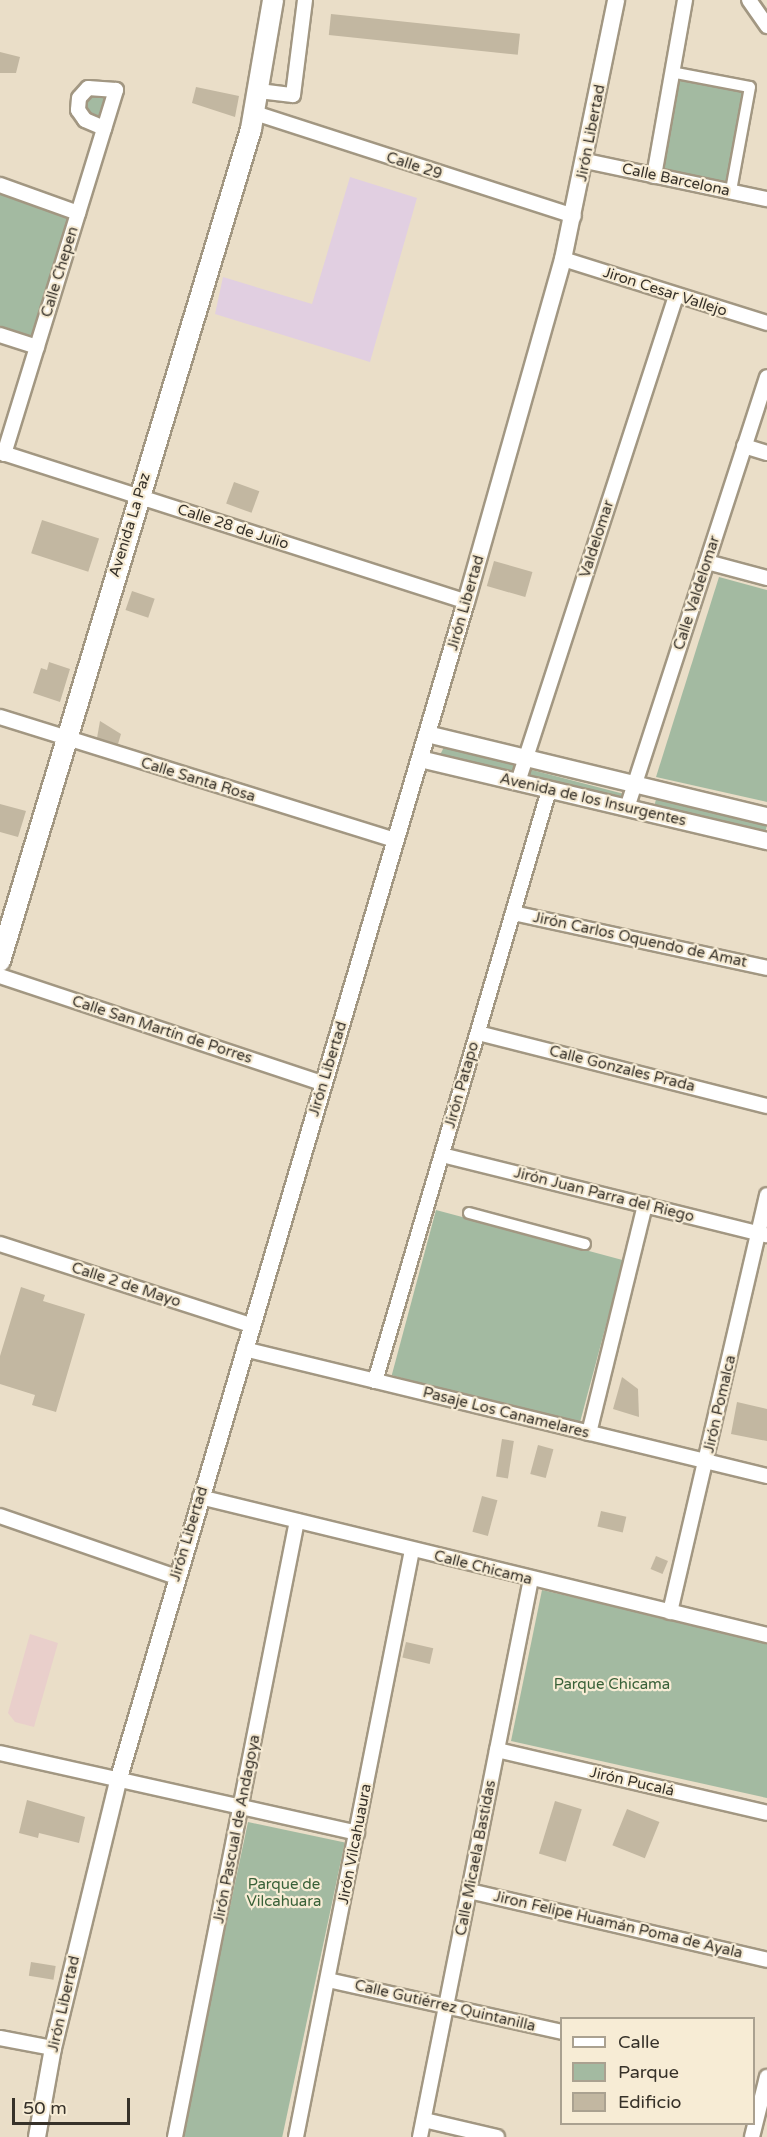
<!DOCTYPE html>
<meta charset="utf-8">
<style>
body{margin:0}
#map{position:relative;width:767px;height:2137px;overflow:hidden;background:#eadec8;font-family:"Varela Round",sans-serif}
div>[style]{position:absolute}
.industrial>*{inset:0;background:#e9cfcb}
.education>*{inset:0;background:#e1cfe1}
.green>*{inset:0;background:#a3baa1;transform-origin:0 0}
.round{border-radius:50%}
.building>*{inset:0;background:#c2b7a1;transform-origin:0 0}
.roads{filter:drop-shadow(2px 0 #a29782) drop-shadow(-2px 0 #a29782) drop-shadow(0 2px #a29782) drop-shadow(0 -2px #a29782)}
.pedestrian>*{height:10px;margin:-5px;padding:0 5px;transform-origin:5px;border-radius:5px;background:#fff}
.minor>*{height:14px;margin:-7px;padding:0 7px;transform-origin:7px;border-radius:7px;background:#fff}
.tertiary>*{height:16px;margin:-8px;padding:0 8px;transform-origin:8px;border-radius:8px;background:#fff}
.secondary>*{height:20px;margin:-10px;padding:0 10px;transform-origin:10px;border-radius:10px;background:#fff}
span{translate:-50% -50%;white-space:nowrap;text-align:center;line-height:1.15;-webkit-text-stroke:4.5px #f7ecd5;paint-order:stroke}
.street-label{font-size:15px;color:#363129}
.park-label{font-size:15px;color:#396138}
.legend{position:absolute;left:560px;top:2017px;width:195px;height:108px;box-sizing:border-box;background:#f7ecd5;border:2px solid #aaa190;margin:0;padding:8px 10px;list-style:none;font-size:18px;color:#363129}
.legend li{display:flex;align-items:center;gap:12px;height:30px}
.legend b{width:30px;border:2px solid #aaa190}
.scale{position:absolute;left:12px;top:2098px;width:118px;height:27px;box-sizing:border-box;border:3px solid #363129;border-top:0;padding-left:8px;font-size:18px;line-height:21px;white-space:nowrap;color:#363129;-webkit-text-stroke:4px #f7ecd5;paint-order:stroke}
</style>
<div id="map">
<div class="industrial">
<i style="clip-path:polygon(30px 1634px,58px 1643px,34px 1727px,15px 1722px,8px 1713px)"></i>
</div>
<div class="education">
<i style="clip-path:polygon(350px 177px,417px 198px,370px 362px,215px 314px,223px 277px,312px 304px)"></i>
</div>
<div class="green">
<i style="left:680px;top:75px;width:69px;height:98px;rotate:11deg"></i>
<i class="round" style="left:85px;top:95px;width:22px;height:22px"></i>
<i style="clip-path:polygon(0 194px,72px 217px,35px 341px,0 328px)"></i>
<i style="clip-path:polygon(719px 577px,767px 590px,767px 802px,656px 777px)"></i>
<i style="clip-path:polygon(444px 747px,628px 795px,624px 802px,439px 757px)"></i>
<i style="left:656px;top:799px;width:114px;height:11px;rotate:13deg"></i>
<i style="left:436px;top:1210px;width:194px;height:171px;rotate:15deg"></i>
<i style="clip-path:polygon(542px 1590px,767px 1642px,767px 1798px,511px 1741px)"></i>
<i style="left:248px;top:1822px;width:99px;height:321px;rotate:12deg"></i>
</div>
<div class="building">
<i style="left:331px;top:14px;width:190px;height:21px;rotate:6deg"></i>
<i style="clip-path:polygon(0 52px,20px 57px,16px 73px,0 73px)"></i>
<i style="clip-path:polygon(196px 87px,239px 96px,235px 117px,192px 103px)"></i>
<i style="left:234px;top:482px;width:27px;height:23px;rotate:20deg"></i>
<i style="left:42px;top:520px;width:60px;height:35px;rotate:18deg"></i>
<i style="left:494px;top:561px;width:40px;height:26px;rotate:16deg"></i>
<i style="left:132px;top:591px;width:24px;height:20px;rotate:19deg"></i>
<i style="clip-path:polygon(49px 662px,70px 669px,60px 702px,33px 693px,41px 668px,47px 670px)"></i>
<i style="clip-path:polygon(100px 721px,121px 734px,118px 744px,97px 738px)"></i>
<i style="clip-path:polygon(0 804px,26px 811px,18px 837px,0 832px)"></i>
<i style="clip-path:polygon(21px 1287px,45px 1295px,43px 1301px,85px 1314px,56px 1412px,32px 1405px,35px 1395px,0 1384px,0 1356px)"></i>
<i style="clip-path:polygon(622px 1377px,638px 1389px,639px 1417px,613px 1409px)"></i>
<i style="clip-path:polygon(737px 1402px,767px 1409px,767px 1441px,731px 1434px)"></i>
<i style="left:502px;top:1439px;width:12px;height:38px;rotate:9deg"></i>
<i style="left:538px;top:1445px;width:16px;height:30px;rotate:15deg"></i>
<i style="left:482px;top:1496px;width:16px;height:37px;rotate:15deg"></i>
<i style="left:601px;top:1511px;width:26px;height:16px;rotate:13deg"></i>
<i style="left:656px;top:1556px;width:13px;height:14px;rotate:23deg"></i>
<i style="left:406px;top:1642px;width:28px;height:16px;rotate:13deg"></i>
<i style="clip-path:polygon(27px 1800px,85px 1817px,79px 1843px,39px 1833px,38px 1838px,19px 1833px)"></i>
<i style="left:555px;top:1801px;width:28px;height:55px;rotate:17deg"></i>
<i style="left:627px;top:1809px;width:35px;height:39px;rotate:22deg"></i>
<i style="left:31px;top:1962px;width:25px;height:14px;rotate:9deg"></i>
</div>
<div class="roads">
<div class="pedestrian">
<i style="left:671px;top:72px;width:80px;rotate:10.8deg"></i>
<i style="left:750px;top:87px;width:106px;rotate:100.4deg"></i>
<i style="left:469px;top:1213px;width:120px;rotate:15deg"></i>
</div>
<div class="minor">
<i style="left:749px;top:0;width:32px;rotate:55deg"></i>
<i style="left:259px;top:91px;width:34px;rotate:7deg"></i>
<i style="left:293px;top:95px;width:96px;rotate:-82.8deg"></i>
<i style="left:255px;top:113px;width:335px;rotate:17.9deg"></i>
<i style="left:586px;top:161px;width:185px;rotate:11.9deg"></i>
<i style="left:654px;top:176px;width:179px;rotate:-80deg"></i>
<i style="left:0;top:185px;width:83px;rotate:19.7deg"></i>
<i style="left:563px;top:259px;width:214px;rotate:17.4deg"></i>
<i style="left:0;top:335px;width:39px;rotate:18deg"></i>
<i style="left:744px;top:446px;width:24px;rotate:17deg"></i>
<i style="left:0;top:452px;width:490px;rotate:17.8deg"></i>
<i style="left:4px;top:454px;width:381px;rotate:-72.9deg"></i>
<i style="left:116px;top:90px;width:28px;rotate:-176deg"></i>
<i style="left:88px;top:88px;width:13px;rotate:132deg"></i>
<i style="left:79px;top:98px;width:12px;rotate:95deg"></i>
<i style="left:78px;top:110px;width:12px;rotate:55deg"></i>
<i style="left:85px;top:120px;width:21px;rotate:23deg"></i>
<i style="left:707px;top:562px;width:62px;rotate:14.9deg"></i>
<i style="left:0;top:717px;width:415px;rotate:17.3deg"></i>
<i style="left:518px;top:782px;width:511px;rotate:-71.99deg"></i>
<i style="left:627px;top:808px;width:453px;rotate:-72deg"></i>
<i style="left:513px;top:913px;width:260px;rotate:12.2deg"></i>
<i style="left:0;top:976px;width:342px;rotate:18.4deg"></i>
<i style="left:478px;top:1033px;width:298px;rotate:14.2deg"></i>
<i style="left:442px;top:1155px;width:334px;rotate:13.9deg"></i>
<i style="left:0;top:1244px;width:264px;rotate:17.9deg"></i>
<i style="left:244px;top:1349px;width:538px;rotate:13.65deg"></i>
<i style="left:375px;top:1381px;width:616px;rotate:-73.59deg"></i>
<i style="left:589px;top:1433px;width:235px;rotate:-76.2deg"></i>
<i style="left:200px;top:1497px;width:584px;rotate:13.68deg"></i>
<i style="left:0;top:1516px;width:186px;rotate:19.1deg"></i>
<i style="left:670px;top:1612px;width:428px;rotate:-76.9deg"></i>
<i style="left:497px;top:1750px;width:277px;rotate:13.1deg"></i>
<i style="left:0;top:1753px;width:366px;rotate:12.6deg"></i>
<i style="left:469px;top:1891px;width:306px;rotate:13deg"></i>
<i style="left:328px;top:1980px;width:240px;rotate:12.5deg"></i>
<i style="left:0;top:2038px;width:54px;rotate:10.7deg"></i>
<i style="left:424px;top:2120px;width:75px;rotate:13.1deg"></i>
<i style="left:175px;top:2137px;width:628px;rotate:-78.8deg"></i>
<i style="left:296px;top:2137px;width:598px;rotate:-78.82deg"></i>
<i style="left:420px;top:2137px;width:569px;rotate:-78.75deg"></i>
<i style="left:752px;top:2137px;width:62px;rotate:-76deg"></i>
</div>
<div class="tertiary">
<i style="left:427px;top:734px;width:350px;rotate:13.6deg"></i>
<i style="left:420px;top:759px;width:357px;rotate:13.3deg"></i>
<i style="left:37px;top:2137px;width:90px;rotate:-79.8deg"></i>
<i style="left:53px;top:2048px;width:275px;rotate:-76.3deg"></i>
<i style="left:118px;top:1781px;width:1229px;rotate:-73.56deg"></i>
<i style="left:466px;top:602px;width:356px;rotate:-74.2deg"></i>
<i style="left:563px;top:259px;width:264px;rotate:-78.4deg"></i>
</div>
<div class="secondary">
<i style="left:0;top:961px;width:869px;rotate:-73.21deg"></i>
<i style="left:251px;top:129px;width:131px;rotate:-80.3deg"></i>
</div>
</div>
<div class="street-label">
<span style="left:591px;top:133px;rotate:-79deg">Jirón Libertad</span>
<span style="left:414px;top:166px;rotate:18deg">Calle 29</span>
<span style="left:676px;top:180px;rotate:12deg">Calle Barcelona</span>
<span style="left:60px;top:272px;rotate:-73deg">Calle Chepen</span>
<span style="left:665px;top:292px;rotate:18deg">Jiron Cesar Vallejo</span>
<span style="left:130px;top:525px;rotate:-73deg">Avenida La Paz</span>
<span style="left:233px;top:527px;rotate:18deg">Calle 28 de Julio</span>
<span style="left:597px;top:539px;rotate:-72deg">Valdelomar</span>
<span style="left:697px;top:593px;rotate:-72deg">Calle Valdelomar</span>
<span style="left:466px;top:603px;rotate:-74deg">Jirón Libertad</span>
<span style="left:198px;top:780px;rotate:17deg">Calle Santa Rosa</span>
<span style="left:593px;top:800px;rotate:13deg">Avenida de los Insurgentes</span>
<span style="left:640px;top:940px;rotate:12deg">Jirón Carlos Oquendo de Amat</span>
<span style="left:162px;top:1030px;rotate:18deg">Calle San Martín de Porres</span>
<span style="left:328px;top:1069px;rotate:-73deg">Jirón Libertad</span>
<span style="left:622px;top:1069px;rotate:14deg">Calle Gonzales Prada</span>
<span style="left:462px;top:1085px;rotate:-74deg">Jirón Patapo</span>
<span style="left:604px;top:1195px;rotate:14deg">Jirón Juan Parra del Riego</span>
<span style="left:126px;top:1285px;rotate:18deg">Calle 2 de Mayo</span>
<span style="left:720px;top:1404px;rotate:-77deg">Jirón Pomalca</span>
<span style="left:506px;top:1413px;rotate:14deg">Pasaje Los Canamelares</span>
<span style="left:189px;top:1534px;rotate:-73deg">Jirón Libertad</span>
<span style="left:483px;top:1568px;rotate:14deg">Calle Chicama</span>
<span style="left:632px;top:1782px;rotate:13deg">Jirón Pucalá</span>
<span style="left:237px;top:1829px;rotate:-79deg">Jirón Pascual de Andagoya</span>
<span style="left:355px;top:1844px;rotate:-79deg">Jirón Vilcahuaura</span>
<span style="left:476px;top:1858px;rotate:-79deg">Calle Micaela Bastidas</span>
<span style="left:618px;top:1925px;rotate:13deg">Jiron Felipe Huamán Poma de Ayala</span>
<span style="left:64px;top:2004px;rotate:-77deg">Jirón Libertad</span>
<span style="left:445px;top:2006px;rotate:13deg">Calle Gutiérrez Quintanilla</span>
</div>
<div class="park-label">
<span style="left:612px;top:1685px">Parque Chicama</span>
<span style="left:284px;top:1893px">Parque de<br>Vilcahuara</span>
</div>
<ul class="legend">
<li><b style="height:8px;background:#fff"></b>Calle</li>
<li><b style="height:16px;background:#a3baa1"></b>Parque</li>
<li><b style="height:16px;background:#c2b7a1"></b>Edificio</li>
</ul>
<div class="scale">50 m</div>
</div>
